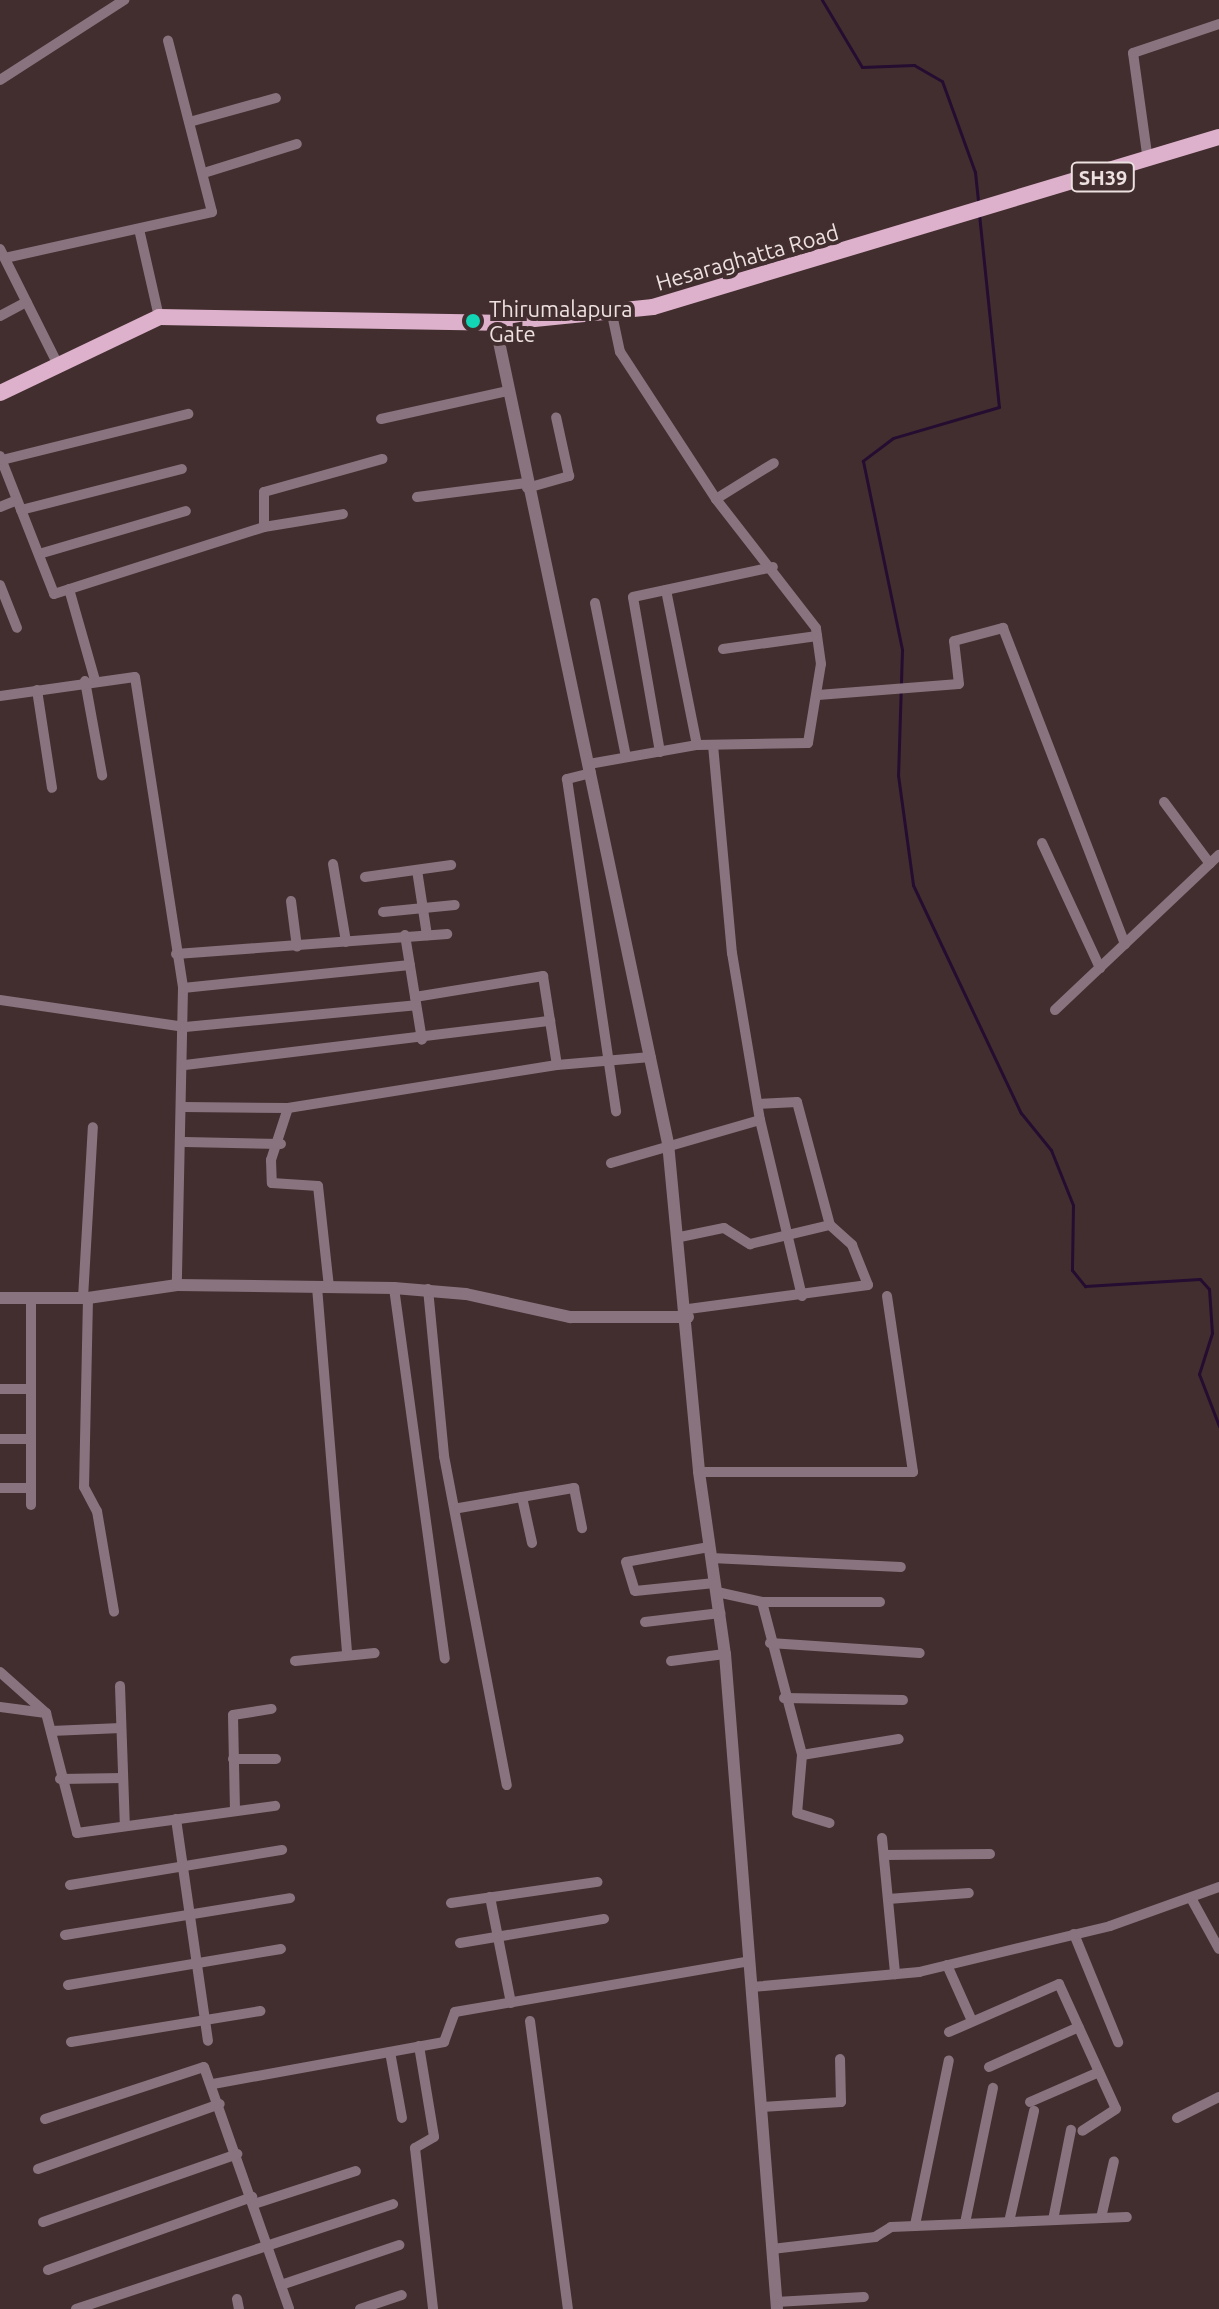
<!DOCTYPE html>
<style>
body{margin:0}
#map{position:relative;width:1219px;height:2309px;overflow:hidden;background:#422e2f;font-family:Ubuntu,sans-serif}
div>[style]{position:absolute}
.stream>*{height:3px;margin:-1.5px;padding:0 1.5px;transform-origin:1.5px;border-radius:1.5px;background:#240d31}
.minor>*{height:10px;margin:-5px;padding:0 5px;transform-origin:5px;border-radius:5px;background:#89737f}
.tertiary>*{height:12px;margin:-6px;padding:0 6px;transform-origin:6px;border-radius:6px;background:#89737f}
.primary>*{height:16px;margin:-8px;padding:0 8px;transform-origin:8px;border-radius:8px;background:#ddb1cb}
.dots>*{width:22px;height:22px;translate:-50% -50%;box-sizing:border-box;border:4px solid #422e2f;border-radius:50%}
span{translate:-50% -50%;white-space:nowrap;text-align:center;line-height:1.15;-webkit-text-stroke:8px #422e2f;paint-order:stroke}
.shield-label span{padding:2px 6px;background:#422e2f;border:2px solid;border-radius:6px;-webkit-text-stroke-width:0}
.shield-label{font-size:20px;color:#ede0e0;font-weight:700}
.street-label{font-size:22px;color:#ede0e0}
.poi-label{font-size:22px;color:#ede0e0}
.left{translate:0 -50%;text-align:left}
</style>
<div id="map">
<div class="stream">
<i style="left:822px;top:0;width:78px;rotate:59.2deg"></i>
<i style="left:862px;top:67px;width:52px;rotate:-2.2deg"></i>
<i style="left:914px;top:65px;width:32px;rotate:30deg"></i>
<i style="left:942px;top:81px;width:97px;rotate:70.1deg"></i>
<i style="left:975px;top:172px;width:30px;rotate:84deg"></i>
<i style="left:979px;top:214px;width:194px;rotate:84.1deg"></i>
<i style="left:999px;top:407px;width:110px;rotate:163.7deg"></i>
<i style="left:893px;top:438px;width:38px;rotate:143deg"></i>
<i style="left:863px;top:461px;width:193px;rotate:78.3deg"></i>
<i style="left:902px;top:650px;width:125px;rotate:91.8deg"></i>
<i style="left:898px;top:775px;width:111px;rotate:82.2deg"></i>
<i style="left:913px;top:885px;width:252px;rotate:64.7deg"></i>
<i style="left:1021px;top:1113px;width:48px;rotate:51deg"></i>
<i style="left:1051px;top:1150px;width:59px;rotate:68.2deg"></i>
<i style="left:1073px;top:1205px;width:65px;rotate:90.9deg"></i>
<i style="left:1072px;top:1270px;width:21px;rotate:51deg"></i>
<i style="left:1085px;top:1286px;width:115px;rotate:-3.5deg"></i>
<i style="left:1200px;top:1279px;width:13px;rotate:48deg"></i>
<i style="left:1209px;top:1289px;width:44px;rotate:86.1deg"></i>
<i style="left:1212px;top:1333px;width:43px;rotate:107.6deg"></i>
<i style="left:1199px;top:1374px;width:56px;rotate:69deg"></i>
</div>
<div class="minor">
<i style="left:0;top:80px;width:148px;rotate:-32.8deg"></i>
<i style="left:193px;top:121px;width:86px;rotate:-15.5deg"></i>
<i style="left:1148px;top:161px;width:109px;rotate:-97.9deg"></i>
<i style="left:1133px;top:53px;width:91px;rotate:-18.6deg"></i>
<i style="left:207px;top:172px;width:94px;rotate:-17.3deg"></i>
<i style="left:139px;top:229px;width:90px;rotate:77.2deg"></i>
<i style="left:0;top:249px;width:127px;rotate:63.4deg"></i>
<i style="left:5px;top:258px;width:212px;rotate:-12.5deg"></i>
<i style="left:212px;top:212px;width:177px;rotate:-104.4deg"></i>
<i style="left:0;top:316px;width:30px;rotate:-28deg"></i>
<i style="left:381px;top:419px;width:129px;rotate:-12.5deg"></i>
<i style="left:0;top:456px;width:148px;rotate:68.6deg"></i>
<i style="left:54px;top:594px;width:220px;rotate:-17.7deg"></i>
<i style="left:264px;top:527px;width:35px;rotate:-90deg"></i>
<i style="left:264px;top:492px;width:123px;rotate:-15.6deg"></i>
<i style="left:2px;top:460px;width:192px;rotate:-13.9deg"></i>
<i style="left:527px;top:488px;width:44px;rotate:-15.9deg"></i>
<i style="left:569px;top:476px;width:60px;rotate:-102.4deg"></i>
<i style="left:417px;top:497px;width:110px;rotate:-7.3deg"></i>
<i style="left:716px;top:499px;width:68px;rotate:-31.8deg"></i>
<i style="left:0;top:507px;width:18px;rotate:-22deg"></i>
<i style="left:21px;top:510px;width:166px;rotate:-14.3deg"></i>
<i style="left:264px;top:527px;width:80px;rotate:-9.3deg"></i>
<i style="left:39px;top:554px;width:153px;rotate:-16.3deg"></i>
<i style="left:0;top:585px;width:46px;rotate:68.4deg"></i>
<i style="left:69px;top:589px;width:95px;rotate:74.1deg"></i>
<i style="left:666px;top:590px;width:158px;rotate:78.7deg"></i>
<i style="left:595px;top:603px;width:157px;rotate:78.6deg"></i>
<i style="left:723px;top:649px;width:95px;rotate:-7.9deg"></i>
<i style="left:85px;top:681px;width:96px;rotate:79.7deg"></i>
<i style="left:37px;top:690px;width:99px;rotate:81.3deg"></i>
<i style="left:818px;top:695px;width:141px;rotate:-4.5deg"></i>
<i style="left:959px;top:684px;width:43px;rotate:-96.6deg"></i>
<i style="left:954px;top:641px;width:51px;rotate:-14.9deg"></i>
<i style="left:1003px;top:628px;width:339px;rotate:68.9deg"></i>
<i style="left:0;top:696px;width:136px;rotate:-8deg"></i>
<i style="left:135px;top:677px;width:315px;rotate:81.2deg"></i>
<i style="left:183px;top:988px;width:297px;rotate:91.2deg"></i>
<i style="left:713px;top:745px;width:209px;rotate:84.8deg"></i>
<i style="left:732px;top:953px;width:169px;rotate:80.5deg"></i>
<i style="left:760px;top:1120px;width:181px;rotate:76.6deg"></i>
<i style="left:660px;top:752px;width:157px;rotate:-99.9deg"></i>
<i style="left:633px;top:597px;width:143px;rotate:-12.1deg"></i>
<i style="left:589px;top:764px;width:110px;rotate:-10deg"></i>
<i style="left:697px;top:745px;width:111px;rotate:-1deg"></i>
<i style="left:808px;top:743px;width:80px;rotate:-80.7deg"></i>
<i style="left:821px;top:664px;width:36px;rotate:-98deg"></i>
<i style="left:816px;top:628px;width:163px;rotate:-127.8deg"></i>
<i style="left:716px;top:499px;width:176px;rotate:-123.1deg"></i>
<i style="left:620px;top:352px;width:38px;rotate:-102deg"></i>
<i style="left:591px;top:773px;width:25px;rotate:166deg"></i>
<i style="left:567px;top:779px;width:336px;rotate:81.6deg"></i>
<i style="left:1164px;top:802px;width:77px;rotate:53.4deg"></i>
<i style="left:1042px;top:843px;width:138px;rotate:65.1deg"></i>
<i style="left:333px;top:864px;width:79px;rotate:80.5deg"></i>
<i style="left:417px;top:870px;width:66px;rotate:81.3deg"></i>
<i style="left:365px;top:877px;width:87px;rotate:-7.9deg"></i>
<i style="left:291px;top:901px;width:46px;rotate:82.6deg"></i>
<i style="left:383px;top:912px;width:72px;rotate:-5.6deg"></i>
<i style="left:405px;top:935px;width:106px;rotate:80.8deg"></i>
<i style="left:176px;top:954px;width:272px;rotate:-4.2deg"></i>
<i style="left:183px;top:988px;width:228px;rotate:-5.8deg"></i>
<i style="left:415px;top:997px;width:130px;rotate:-9.3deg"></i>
<i style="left:543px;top:976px;width:90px;rotate:81.1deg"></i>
<i style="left:557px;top:1065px;width:94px;rotate:-4.9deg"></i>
<i style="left:0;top:1000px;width:187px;rotate:8.3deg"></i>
<i style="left:185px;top:1027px;width:232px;rotate:-5.4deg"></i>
<i style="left:1055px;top:1010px;width:226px;rotate:-43.4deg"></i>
<i style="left:185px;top:1065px;width:368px;rotate:-6.9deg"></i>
<i style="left:758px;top:1104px;width:39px;rotate:-3deg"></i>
<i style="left:797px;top:1102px;width:127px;rotate:75deg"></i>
<i style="left:184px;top:1107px;width:104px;rotate:0.6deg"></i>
<i style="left:288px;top:1108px;width:55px;rotate:108.1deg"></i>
<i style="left:271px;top:1160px;width:23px;rotate:88deg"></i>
<i style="left:272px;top:1183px;width:46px;rotate:3.7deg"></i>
<i style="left:318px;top:1186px;width:102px;rotate:83.8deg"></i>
<i style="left:288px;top:1108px;width:272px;rotate:-9.1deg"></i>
<i style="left:185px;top:1142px;width:96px;rotate:1.2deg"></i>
<i style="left:611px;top:1163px;width:155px;rotate:-16.1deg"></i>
<i style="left:680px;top:1237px;width:45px;rotate:-11.6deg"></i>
<i style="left:724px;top:1228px;width:31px;rotate:32deg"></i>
<i style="left:750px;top:1244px;width:82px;rotate:-13.4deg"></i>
<i style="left:830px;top:1225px;width:30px;rotate:42deg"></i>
<i style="left:852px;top:1245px;width:43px;rotate:68.2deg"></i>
<i style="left:868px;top:1285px;width:183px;rotate:172.4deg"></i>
<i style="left:317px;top:1287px;width:369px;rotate:85.3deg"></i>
<i style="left:394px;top:1288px;width:374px;rotate:82.2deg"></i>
<i style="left:428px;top:1289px;width:168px;rotate:84.5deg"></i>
<i style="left:444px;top:1456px;width:335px;rotate:79.2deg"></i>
<i style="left:83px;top:1298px;width:171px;rotate:-86.7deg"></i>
<i style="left:88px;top:1298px;width:189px;rotate:91.2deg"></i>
<i style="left:84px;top:1487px;width:27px;rotate:62deg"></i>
<i style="left:97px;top:1511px;width:102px;rotate:80.4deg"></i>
<i style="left:0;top:1389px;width:31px"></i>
<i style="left:0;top:1439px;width:31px"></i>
<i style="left:699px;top:1472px;width:214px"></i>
<i style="left:913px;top:1472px;width:178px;rotate:-98.4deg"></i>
<i style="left:0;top:1488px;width:31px"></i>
<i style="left:522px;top:1497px;width:47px;rotate:77.7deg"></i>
<i style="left:31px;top:1505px;width:205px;rotate:-90deg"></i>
<i style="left:459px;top:1508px;width:117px;rotate:-9.9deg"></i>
<i style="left:574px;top:1488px;width:41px;rotate:78.7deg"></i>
<i style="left:709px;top:1547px;width:84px;rotate:169.8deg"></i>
<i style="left:626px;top:1562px;width:30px;rotate:73deg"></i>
<i style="left:635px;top:1591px;width:80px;rotate:-5.7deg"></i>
<i style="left:711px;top:1558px;width:190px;rotate:2.7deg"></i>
<i style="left:717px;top:1592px;width:46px;rotate:12.5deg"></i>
<i style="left:762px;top:1602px;width:158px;rotate:75.3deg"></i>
<i style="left:802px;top:1755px;width:58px;rotate:94.9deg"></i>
<i style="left:797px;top:1813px;width:34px;rotate:17deg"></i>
<i style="left:762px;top:1602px;width:118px"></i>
<i style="left:645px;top:1622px;width:76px;rotate:-6.8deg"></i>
<i style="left:770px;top:1643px;width:150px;rotate:3.8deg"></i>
<i style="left:295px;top:1661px;width:80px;rotate:-5.7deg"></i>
<i style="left:671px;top:1661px;width:54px;rotate:-7.4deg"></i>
<i style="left:0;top:1672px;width:62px;rotate:41.7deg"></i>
<i style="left:120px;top:1686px;width:140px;rotate:88deg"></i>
<i style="left:784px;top:1698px;width:119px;rotate:1deg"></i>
<i style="left:0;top:1707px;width:46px;rotate:7.4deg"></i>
<i style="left:46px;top:1713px;width:124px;rotate:75.5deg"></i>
<i style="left:77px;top:1833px;width:200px;rotate:-7.8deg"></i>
<i style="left:51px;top:1731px;width:70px;rotate:-2.5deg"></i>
<i style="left:802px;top:1755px;width:98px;rotate:-9.4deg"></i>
<i style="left:233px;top:1759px;width:43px"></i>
<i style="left:60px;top:1779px;width:63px;rotate:-0.9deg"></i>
<i style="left:235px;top:1811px;width:96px;rotate:-91.2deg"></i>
<i style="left:233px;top:1715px;width:39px;rotate:-9deg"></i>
<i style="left:176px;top:1819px;width:224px;rotate:81.8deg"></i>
<i style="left:882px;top:1838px;width:137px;rotate:84.5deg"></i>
<i style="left:884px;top:1855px;width:106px;rotate:-0.5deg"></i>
<i style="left:70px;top:1885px;width:215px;rotate:-9.4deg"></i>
<i style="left:490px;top:1897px;width:108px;rotate:78.8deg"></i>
<i style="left:1191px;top:1898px;width:58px;rotate:61.2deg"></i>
<i style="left:888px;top:1899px;width:81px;rotate:-4.2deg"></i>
<i style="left:451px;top:1903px;width:148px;rotate:-8.2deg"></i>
<i style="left:1074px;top:1934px;width:117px;rotate:67.8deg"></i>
<i style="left:65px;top:1935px;width:228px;rotate:-9.3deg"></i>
<i style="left:460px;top:1943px;width:146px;rotate:-9.5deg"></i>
<i style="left:947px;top:1965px;width:61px;rotate:65.9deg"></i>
<i style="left:68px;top:1985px;width:216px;rotate:-9.6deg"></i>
<i style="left:752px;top:1987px;width:168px;rotate:-5.1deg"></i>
<i style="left:919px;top:1972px;width:196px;rotate:-13.5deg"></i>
<i style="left:1110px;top:1926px;width:116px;rotate:-19.7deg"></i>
<i style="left:530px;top:2021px;width:290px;rotate:82.5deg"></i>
<i style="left:949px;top:2032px;width:120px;rotate:-23.6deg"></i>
<i style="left:1059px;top:1984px;width:137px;rotate:65.5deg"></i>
<i style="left:1116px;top:2109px;width:40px;rotate:147.1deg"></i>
<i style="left:71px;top:2042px;width:192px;rotate:-9.3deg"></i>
<i style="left:419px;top:2046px;width:92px;rotate:80.6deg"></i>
<i style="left:434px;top:2137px;width:22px;rotate:150deg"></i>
<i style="left:415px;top:2148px;width:162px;rotate:83.6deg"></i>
<i style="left:390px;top:2052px;width:67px;rotate:79.7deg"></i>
<i style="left:989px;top:2067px;width:98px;rotate:-24deg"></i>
<i style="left:213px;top:2084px;width:235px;rotate:-10.3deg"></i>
<i style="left:444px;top:2042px;width:32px;rotate:-70deg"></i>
<i style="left:455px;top:2012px;width:299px;rotate:-9.8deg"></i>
<i style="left:1030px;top:2102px;width:75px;rotate:-23.5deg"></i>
<i style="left:761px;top:2107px;width:80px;rotate:-3.6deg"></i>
<i style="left:841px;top:2102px;width:43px;rotate:-91.3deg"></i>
<i style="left:1177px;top:2118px;width:47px;rotate:-26.6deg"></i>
<i style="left:45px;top:2119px;width:167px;rotate:-18.1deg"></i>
<i style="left:204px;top:2067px;width:256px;rotate:70.6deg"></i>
<i style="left:38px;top:2169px;width:193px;rotate:-19.7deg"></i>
<i style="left:254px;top:2204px;width:107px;rotate:-17.9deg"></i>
<i style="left:1101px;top:2218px;width:58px;rotate:-77.2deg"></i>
<i style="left:1053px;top:2220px;width:92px;rotate:-78.7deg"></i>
<i style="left:43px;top:2222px;width:206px;rotate:-19.3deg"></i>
<i style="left:1009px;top:2222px;width:114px;rotate:-77.3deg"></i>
<i style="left:965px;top:2223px;width:138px;rotate:-78.3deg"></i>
<i style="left:915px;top:2225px;width:168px;rotate:-78.4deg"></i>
<i style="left:772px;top:2249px;width:104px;rotate:-6.6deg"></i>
<i style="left:875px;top:2237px;width:19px;rotate:-32deg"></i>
<i style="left:891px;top:2227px;width:236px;rotate:-2.4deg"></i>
<i style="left:48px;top:2270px;width:217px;rotate:-19.7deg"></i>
<i style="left:281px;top:2285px;width:125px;rotate:-18.7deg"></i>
<i style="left:237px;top:2299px;width:10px;rotate:79deg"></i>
<i style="left:776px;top:2302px;width:88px;rotate:-3.3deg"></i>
<i style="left:76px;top:2309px;width:334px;rotate:-18.3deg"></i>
<i style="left:360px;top:2309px;width:44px;rotate:-18.4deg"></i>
</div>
<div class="tertiary">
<i style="left:495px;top:323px;width:838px;rotate:78.09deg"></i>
<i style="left:668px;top:1143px;width:330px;rotate:84.6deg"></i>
<i style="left:699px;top:1472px;width:184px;rotate:81.9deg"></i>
<i style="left:725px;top:1654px;width:657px;rotate:85.46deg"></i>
<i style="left:0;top:1298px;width:88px"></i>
<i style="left:88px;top:1298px;width:90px;rotate:-8.3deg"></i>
<i style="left:177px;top:1285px;width:217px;rotate:0.8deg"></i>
<i style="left:394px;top:1288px;width:72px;rotate:4.8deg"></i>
<i style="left:466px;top:1294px;width:107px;rotate:12.5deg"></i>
<i style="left:570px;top:1317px;width:118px"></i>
</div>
<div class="primary">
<i style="left:0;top:393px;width:176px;rotate:-25.5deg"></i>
<i style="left:159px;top:317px;width:336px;rotate:1deg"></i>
<i style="left:495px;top:323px;width:159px;rotate:-5.8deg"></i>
<i style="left:653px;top:307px;width:591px;rotate:-16.72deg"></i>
</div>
<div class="dots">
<i style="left:473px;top:321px;background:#11d5b4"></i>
</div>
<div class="shield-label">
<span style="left:1103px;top:177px">SH39</span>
</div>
<div class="street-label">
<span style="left:747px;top:257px;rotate:-16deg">Hesaraghatta Road</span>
</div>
<div class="poi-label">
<span class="left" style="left:489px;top:321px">Thirumalapura<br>Gate</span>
</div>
</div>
